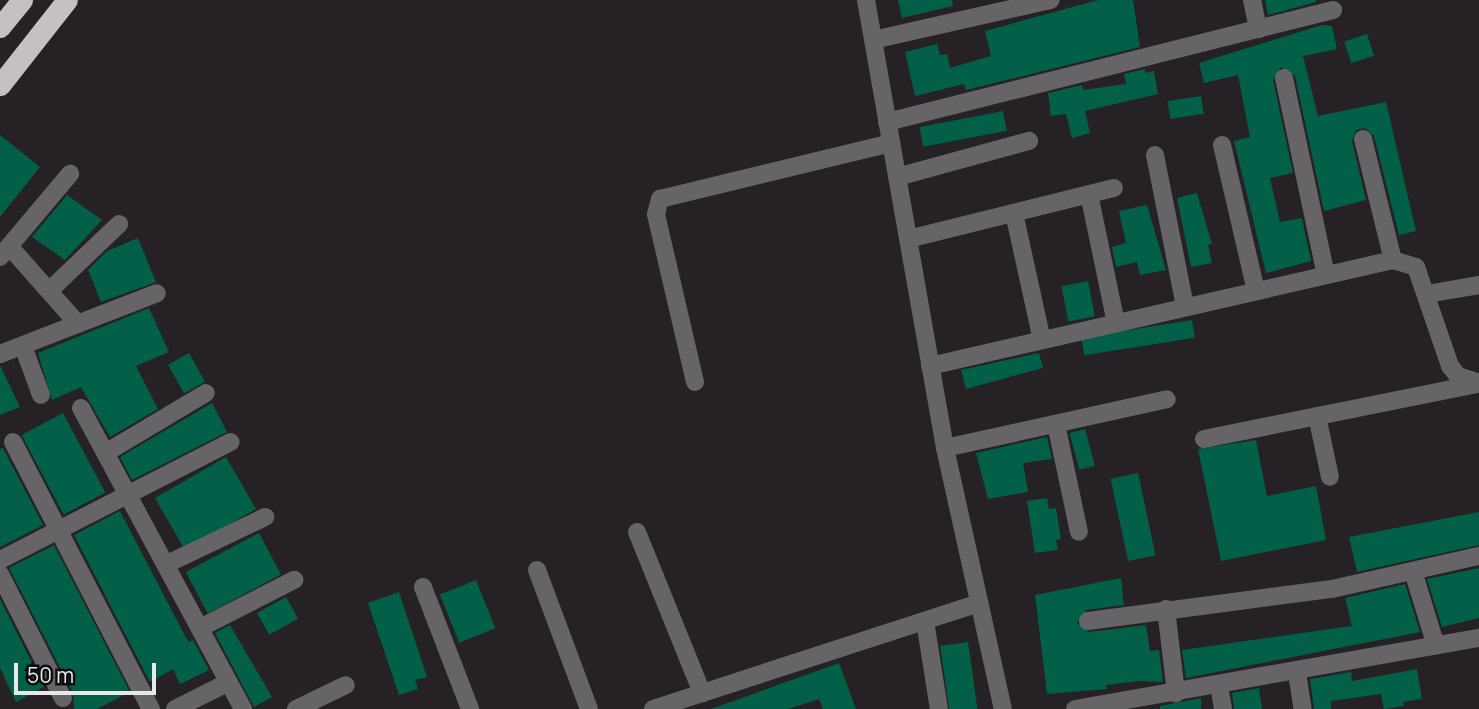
<!DOCTYPE html>
<style>
body{margin:0}
#map{position:relative;width:1479px;height:709px;overflow:hidden;background:#252125;font-family:Manrope,sans-serif}
div>[style]{position:absolute}
.building>*{inset:0;background:#026048;transform-origin:0 0}
.minor>*{height:18px;margin:-9px;padding:0 9px;transform-origin:9px;border-radius:9px;background:#666466}
.highway>*{height:21px;margin:-10.5px;padding:0 10.5px;transform-origin:10.5px;border-radius:10.5px;background:#c6c0c5}
span{translate:-50% -50%;white-space:nowrap;text-align:center;line-height:1.15;-webkit-text-stroke:5px #0d0b0d;paint-order:stroke}
.scale{position:absolute;left:14px;top:663px;width:142px;height:32px;box-sizing:border-box;border:4px solid #eae7ea;border-top:0;padding-left:9px;font-size:21px;line-height:24px;white-space:nowrap;color:#eae7ea;-webkit-text-stroke:5px #0d0b0d;paint-order:stroke}
</style>
<div id="map">
<div class="building">
<i style="clip-path:polygon(898px 0,952px 0,953px 6px,902px 18px)"></i>
<i style="clip-path:polygon(1098px 0,1133px 0,1140px 47px,966px 90px,964px 84px,915px 96px,905px 52px,937px 44px,940px 55px,947px 54px,950px 68px,991px 56px,985px 31px)"></i>
<i style="clip-path:polygon(1265px 0,1316px 0,1316px 2px,1268px 15px)"></i>
<i style="clip-path:polygon(1322px 25px,1332px 26px,1337px 49px,1303px 56px,1318px 116px,1386px 102px,1416px 231px,1399px 235px,1374px 136px,1365px 128px,1356px 130px,1352px 141px,1366px 200px,1324px 211px,1295px 76px,1281px 67px,1273px 80px,1293px 173px,1270px 178px,1280px 222px,1302px 218px,1311px 261px,1266px 273px,1234px 141px,1250px 137px,1238px 75px,1204px 83px,1199px 63px)"></i>
<i style="left:1367px;top:34px;width:23px;height:24px;rotate:72deg"></i>
<i style="clip-path:polygon(1145px 69px,1145px 73px,1154px 71px,1158px 94px,1085px 111px,1090px 133px,1072px 138px,1066px 114px,1051px 116px,1048px 93px,1082px 85px,1083px 90px,1126px 84px,1124px 74px)"></i>
<i style="left:1201px;top:96px;width:18px;height:34px;rotate:81deg"></i>
<i style="left:1003px;top:111px;width:20px;height:85px;rotate:79deg"></i>
<i style="clip-path:polygon(0 135px,40px 167px,0 217px)"></i>
<i style="clip-path:polygon(1197px 193px,1212px 244px,1208px 245px,1212px 263px,1191px 267px,1177px 198px)"></i>
<i style="clip-path:polygon(67px 195px,102px 220px,65px 260px,32px 237px)"></i>
<i style="clip-path:polygon(1147px 205px,1166px 270px,1140px 275px,1137px 262px,1116px 267px,1112px 247px,1126px 243px,1119px 211px)"></i>
<i style="clip-path:polygon(138px 238px,156px 282px,101px 302px,88px 270px,107px 251px)"></i>
<i style="left:1088px;top:281px;width:36px;height:27px;rotate:79deg"></i>
<i style="clip-path:polygon(149px 308px,169px 352px,136px 366px,158px 409px,110px 437px,81px 387px,52px 400px,38px 353px)"></i>
<i style="left:1192px;top:320px;width:18px;height:112px;rotate:81deg"></i>
<i style="left:189px;top:353px;width:33px;height:24px;rotate:61deg"></i>
<i style="clip-path:polygon(1039px 353px,1043px 368px,966px 389px,961px 370px)"></i>
<i style="clip-path:polygon(0 365px,20px 407px,0 415px)"></i>
<i style="clip-path:polygon(212px 403px,227px 432px,132px 480px,120px 457px)"></i>
<i style="left:63px;top:413px;width:90px;height:47px;rotate:62deg"></i>
<i style="left:1085px;top:429px;width:38px;height:16px;rotate:75deg"></i>
<i style="clip-path:polygon(1047px 437px,1052px 459px,1023px 463px,1028px 492px,988px 499px,976px 453px)"></i>
<i style="clip-path:polygon(1256px 440px,1267px 496px,1316px 486px,1326px 540px,1221px 561px,1198px 449px)"></i>
<i style="clip-path:polygon(3px 448px,43px 525px,0 547px,0 449px)"></i>
<i style="left:226px;top:457px;width:60px;height:82px;rotate:60deg"></i>
<i style="left:1138px;top:473px;width:84px;height:28px;rotate:78deg"></i>
<i style="clip-path:polygon(1047px 498px,1049px 509px,1056px 508px,1061px 539px,1056px 540px,1058px 550px,1035px 553px,1027px 501px)"></i>
<i style="clip-path:polygon(120px 511px,185px 636px,189px 642px,193px 640px,209px 670px,180px 684px,173px 669px,150px 682px,74px 535px)"></i>
<i style="clip-path:polygon(1479px 512px,1479px 545px,1357px 572px,1349px 537px)"></i>
<i style="left:259px;top:533px;width:47px;height:83px;rotate:62deg"></i>
<i style="clip-path:polygon(54px 545px,130px 692px,97px 709px,74px 709px,73px 693px,9px 568px)"></i>
<i style="clip-path:polygon(1479px 568px,1479px 618px,1442px 627px,1427px 579px)"></i>
<i style="clip-path:polygon(1121px 578px,1124px 605px,1086px 610px,1077px 623px,1089px 632px,1146px 625px,1150px 651px,1159px 650px,1163px 682px,1139px 681px,1106px 685px,1107px 689px,1047px 694px,1035px 595px)"></i>
<i style="left:476px;top:580px;width:52px;height:39px;rotate:68deg"></i>
<i style="clip-path:polygon(1405px 584px,1420px 632px,1186px 678px,1182px 650px,1352px 626px,1345px 598px)"></i>
<i style="clip-path:polygon(399px 592px,427px 677px,415px 680px,418px 689px,399px 695px,368px 603px)"></i>
<i style="left:286px;top:597px;width:25px;height:33px;rotate:61deg"></i>
<i style="clip-path:polygon(0 599px,44px 687px,16px 702px,0 668px)"></i>
<i style="clip-path:polygon(230px 625px,272px 697px,254px 707px,215px 633px)"></i>
<i style="left:968px;top:642px;width:68px;height:28px;rotate:82deg"></i>
<i style="clip-path:polygon(839px 663px,856px 709px,823px 709px,819px 699px,788px 709px,711px 709px)"></i>
<i style="clip-path:polygon(1417px 669px,1422px 699px,1403px 702px,1404px 706px,1384px 709px,1381px 694px,1331px 701px,1331px 709px,1314px 709px,1310px 679px,1351px 672px,1352px 681px)"></i>
<i style="clip-path:polygon(1259px 688px,1262px 709px,1234px 709px,1232px 693px)"></i>
<i style="clip-path:polygon(1201px 698px,1201px 709px,1160px 709px,1160px 706px)"></i>
</div>
<div class="minor">
<i style="left:866px;top:0;width:455px;rotate:80deg"></i>
<i style="left:945px;top:448px;width:267px;rotate:77.5deg"></i>
<i style="left:1252px;top:0;width:30px;rotate:78deg"></i>
<i style="left:873px;top:40px;width:182px;rotate:-12.7deg"></i>
<i style="left:1284px;top:78px;width:201px;rotate:78deg"></i>
<i style="left:887px;top:122px;width:460px;rotate:-14.1deg"></i>
<i style="left:1363px;top:139px;width:125px;rotate:76.1deg"></i>
<i style="left:1222px;top:145px;width:150px;rotate:76.9deg"></i>
<i style="left:1155px;top:155px;width:155px;rotate:78.8deg"></i>
<i style="left:897px;top:177px;width:137px;rotate:-15.3deg"></i>
<i style="left:1089px;top:194px;width:132px;rotate:78.2deg"></i>
<i style="left:1014px;top:213px;width:130px;rotate:77.6deg"></i>
<i style="left:908px;top:239px;width:212px;rotate:-13.9deg"></i>
<i style="left:9px;top:246px;width:104px;rotate:48.5deg"></i>
<i style="left:0;top:257px;width:109px;rotate:-49.9deg"></i>
<i style="left:49px;top:291px;width:97px;rotate:-43.7deg"></i>
<i style="left:1427px;top:294px;width:53px;rotate:-9.8deg"></i>
<i style="left:23px;top:346px;width:52px;rotate:69.8deg"></i>
<i style="left:0;top:354px;width:168px;rotate:-21.2deg"></i>
<i style="left:930px;top:366px;width:475px;rotate:-12.9deg"></i>
<i style="left:1393px;top:260px;width:24px;rotate:17deg"></i>
<i style="left:1416px;top:267px;width:105px;rotate:71deg"></i>
<i style="left:1450px;top:366px;width:13px;rotate:51deg"></i>
<i style="left:1458px;top:376px;width:22px;rotate:18deg"></i>
<i style="left:695px;top:382px;width:172px;rotate:-103.1deg"></i>
<i style="left:656px;top:214px;width:16px;rotate:-75deg"></i>
<i style="left:660px;top:199px;width:238px;rotate:-13.6deg"></i>
<i style="left:81px;top:408px;width:342px;rotate:61.7deg"></i>
<i style="left:1317px;top:416px;width:62px;rotate:78deg"></i>
<i style="left:1056px;top:424px;width:110px;rotate:78deg"></i>
<i style="left:1204px;top:439px;width:279px;rotate:-11.4deg"></i>
<i style="left:13px;top:442px;width:301px;rotate:62.7deg"></i>
<i style="left:945px;top:448px;width:227px;rotate:-12.4deg"></i>
<i style="left:107px;top:452px;width:115px;rotate:-30.8deg"></i>
<i style="left:637px;top:532px;width:174px;rotate:68deg"></i>
<i style="left:0;top:560px;width:259px;rotate:-27.1deg"></i>
<i style="left:167px;top:564px;width:109px;rotate:-25.6deg"></i>
<i style="left:537px;top:570px;width:148px;rotate:69.5deg"></i>
<i style="left:1413px;top:571px;width:78px;rotate:73deg"></i>
<i style="left:0;top:574px;width:139px;rotate:63.1deg"></i>
<i style="left:423px;top:587px;width:131px;rotate:68.9deg"></i>
<i style="left:1166px;top:609px;width:85px;rotate:83.2deg"></i>
<i style="left:925px;top:621px;width:89px;rotate:81deg"></i>
<i style="left:1088px;top:621px;width:246px;rotate:-7.5deg"></i>
<i style="left:1332px;top:589px;width:151px;rotate:-12.7deg"></i>
<i style="left:200px;top:628px;width:106px;rotate:-27.1deg"></i>
<i style="left:1297px;top:673px;width:36px;rotate:81deg"></i>
<i style="left:1219px;top:686px;width:23px;rotate:80deg"></i>
<i style="left:175px;top:709px;width:60px;rotate:-26.6deg"></i>
<i style="left:296px;top:709px;width:55px;rotate:-25.6deg"></i>
<i style="left:653px;top:709px;width:343px;rotate:-18deg"></i>
<i style="left:1075px;top:709px;width:410px;rotate:-10deg"></i>
</div>
<div class="highway">
<i style="left:0;top:27px;width:35px;rotate:-51deg"></i>
<i style="left:0;top:85px;width:108px;rotate:-51.8deg"></i>
</div>
<div class="scale">50 m</div>
</div>
